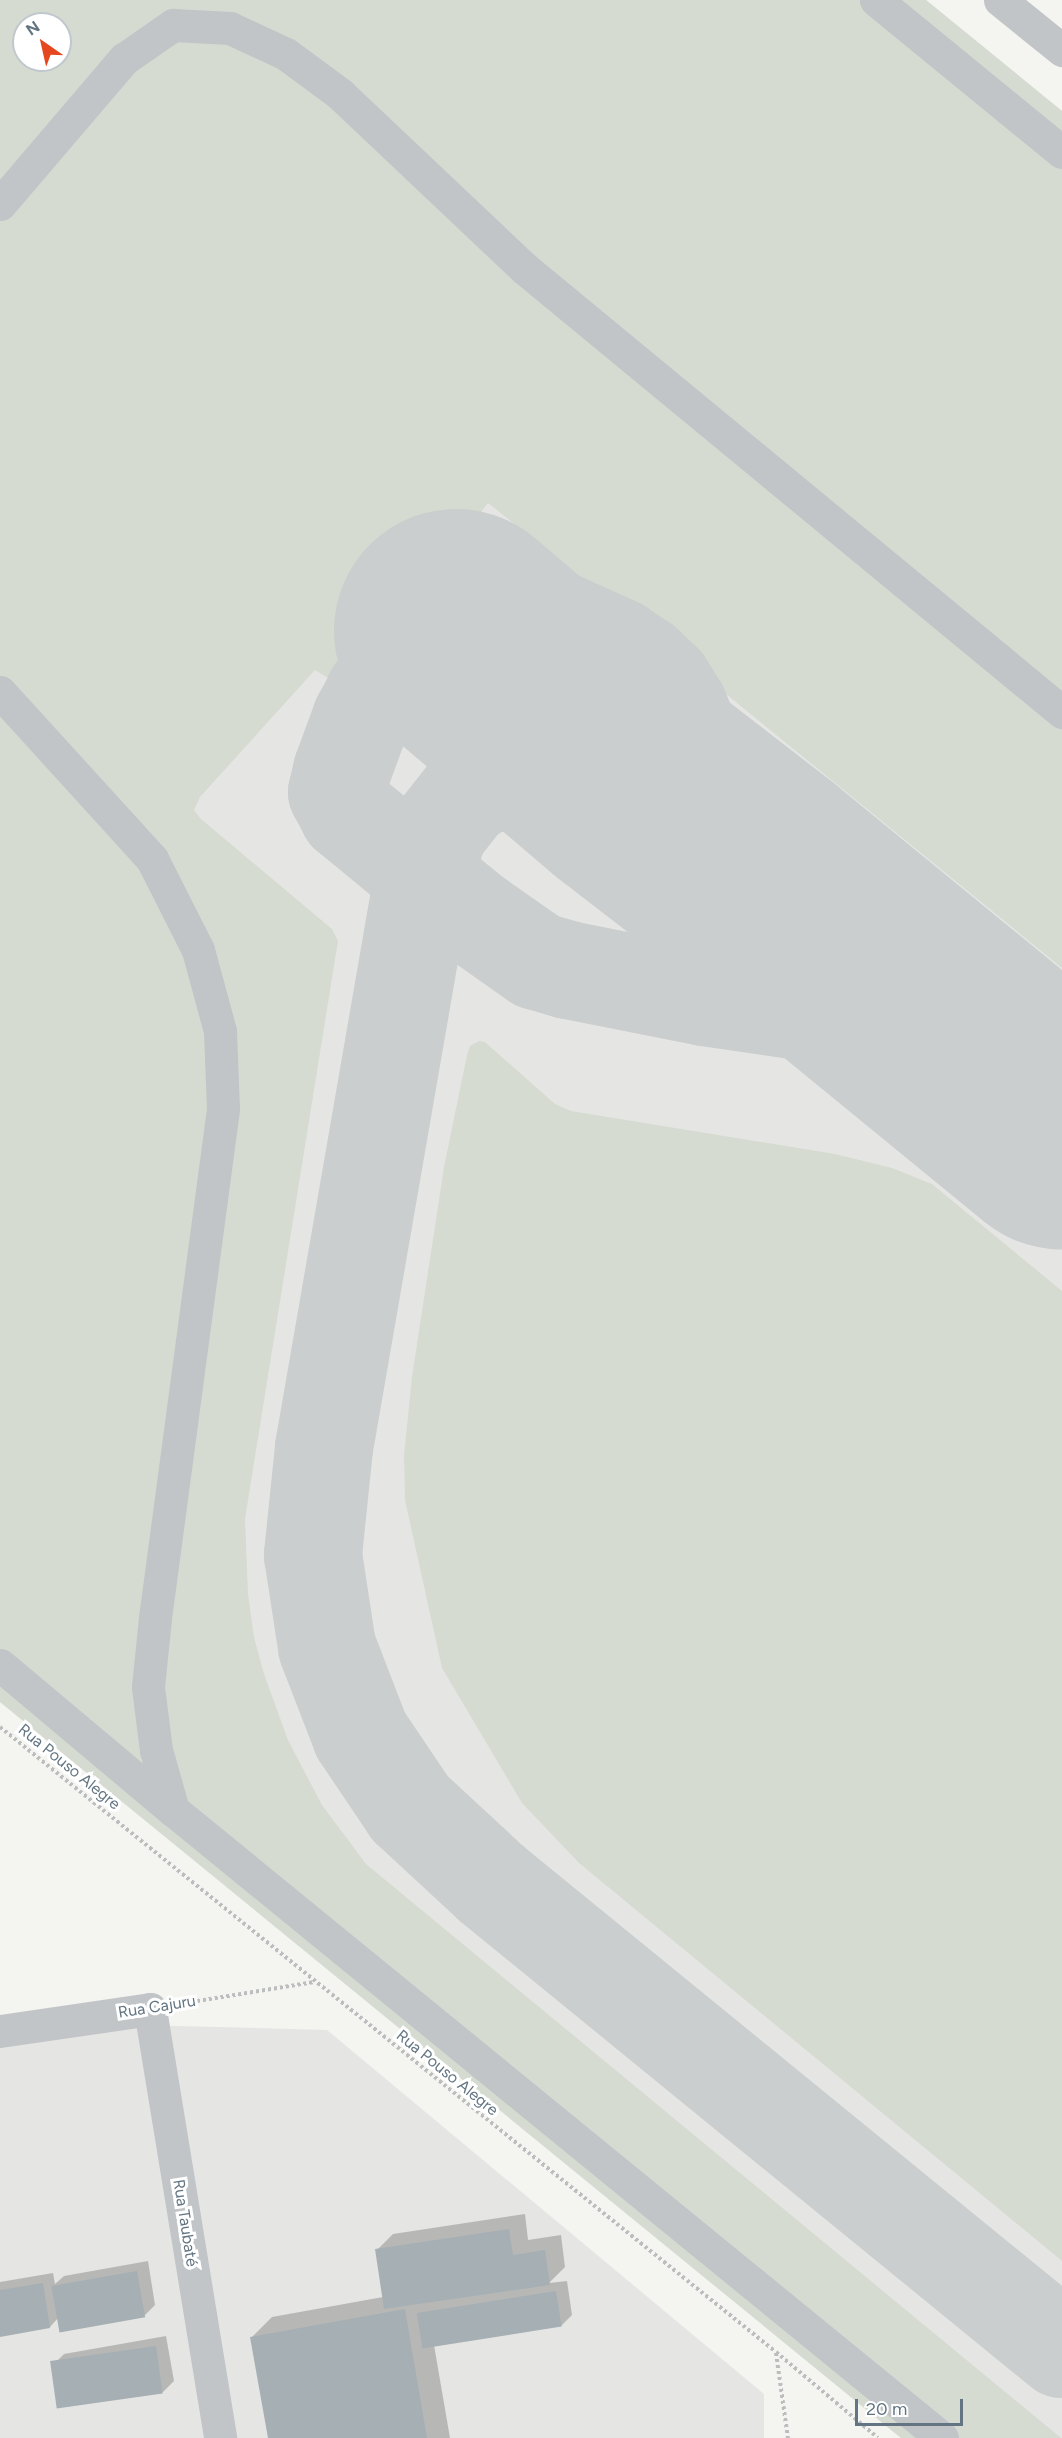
<!DOCTYPE html>
<meta charset="utf-8">
<style>
body{margin:0}
#map{position:relative;width:1062px;height:2438px;overflow:hidden;background:#f4f4f0;font-family:Figtree,sans-serif}
div>[style]{position:absolute}
.built>*{inset:0;background:#e5e6e4}
.green>*{inset:0;background:#d5dbd1}
.shadow>*{inset:0;background:#0003}
.taxiway>*{height:98px;margin:-49px;padding:0 49px;transform-origin:49px;border-radius:49px;background:#cacece}
.runway>*{height:244px;margin:-122px;padding:0 122px;transform-origin:122px;border-radius:122px;background:#cacece}
.building>*{inset:0;background:#a6afb4;transform-origin:0 0}
.path>*{height:4px;margin-top:-2px;transform-origin:0;background:repeating-linear-gradient(90deg,#bbbdbf 0 3px,transparent 0 6px)}
.minor>*{height:33px;margin:-16.5px;padding:0 16.5px;transform-origin:16.5px;border-radius:16.5px;background:#c1c5c8}
span{translate:-50% -50%;white-space:nowrap;text-align:center;line-height:1.15;-webkit-text-stroke:6px #fff;paint-order:stroke}
.street-label{font-size:16px;color:#637582}
.north{position:absolute;left:12px;top:12px;width:60px;height:60px;box-sizing:border-box;background:#fff;border:2px solid #c1c8cd;border-radius:50%;rotate:326deg;font-size:16px;font-weight:700;line-height:24px;text-align:center;color:#637582}
.north::after{content:'';display:block;margin:auto;width:21px;height:27px;background:#e5481f;clip-path:polygon(50% 0,100% 100%,50% 72%,0 100%)}
.scale{position:absolute;left:855px;top:2399px;width:108px;height:27px;box-sizing:border-box;border:3px solid #637582;border-top:0;padding-left:8px;font-size:18px;line-height:21px;white-space:nowrap;color:#637582;-webkit-text-stroke:4px #fff;paint-order:stroke}
</style>
<div id="map">
<div class="built">
<i style="clip-path:polygon(evenodd,0 0,926px 0,1062px 111px,1062px 2438px,901px 2438px,0 1702px,0 0,24px 24px,60px 24px,60px 60px,24px 60px,24px 24px)"></i>
<i style="clip-path:polygon(139px 2025px,327px 2030px,764px 2394px,764px 2438px,0 2438px,0 2045px)"></i>
</div>
<div class="green">
<i style="clip-path:polygon(evenodd,0 0,926px 0,1062px 111px,1062px 968px,672px 650px,488px 503px,344px 688px,315px 670px,200px 797px,194px 810px,201px 819px,332px 929px,338px 941px,245px 1519px,248px 1594px,254px 1637px,264px 1674px,288px 1740px,322px 1805px,366px 1864px,1061px 2438px,901px 2438px,0 1702px,0 0,24px 24px,60px 24px,60px 60px,24px 60px,24px 24px)"></i>
<i style="clip-path:polygon(479px 1041px,485px 1042px,555px 1104px,571px 1111px,835px 1154px,892px 1168px,932px 1184px,1062px 1291px,1062px 2261px,579px 1863px,522px 1803px,442px 1668px,405px 1500px,404px 1455px,412px 1377px,444px 1167px,467px 1055px,470px 1046px)"></i>
</div>
<div class="shadow">
<i style="clip-path:polygon(525px 2214px,528px 2240px,561px 2235px,565px 2267px,549px 2283px,567px 2281px,572px 2315px,561px 2326px,434px 2345px,450px 2438px,269px 2438px,252px 2337px,272px 2317px,383px 2297px,377px 2250px,393px 2234px)"></i>
<i style="clip-path:polygon(148px 2261px,155px 2305px,144px 2316px,58px 2318px,50px 2327px,0 2336px,0 2282px,53px 2273px,55px 2284px,64px 2276px)"></i>
<i style="clip-path:polygon(166px 2336px,174px 2381px,163px 2392px,53px 2365px,64px 2354px)"></i>
</div>
<div class="taxiway">
<i style="left:633px;top:782px;width:57px;rotate:-160.6deg"></i>
<i style="left:579px;top:763px;width:45px;rotate:178.7deg"></i>
<i style="left:534px;top:764px;width:37px;rotate:161deg"></i>
<i style="left:499px;top:776px;width:40px;rotate:148deg"></i>
<i style="left:465px;top:797px;width:42px;rotate:128.2deg"></i>
<i style="left:439px;top:830px;width:50px;rotate:108.8deg"></i>
<i style="left:423px;top:877px;width:580px;rotate:99.84deg"></i>
<i style="left:324px;top:1448px;width:108px;rotate:95.9deg"></i>
<i style="left:313px;top:1555px;width:93px;rotate:81.3deg"></i>
<i style="left:327px;top:1647px;width:94px;rotate:68.9deg"></i>
<i style="left:361px;top:1735px;width:88px;rotate:56.1deg"></i>
<i style="left:410px;top:1808px;width:112px;rotate:42.8deg"></i>
<i style="left:492px;top:1884px;width:736px;rotate:39.21deg"></i>
<i style="left:757px;top:878px;width:66px;rotate:-127deg"></i>
<i style="left:717px;top:825px;width:26px;rotate:-113deg"></i>
<i style="left:707px;top:801px;width:73px;rotate:-105deg"></i>
<i style="left:688px;top:730px;width:24px;rotate:-112deg"></i>
<i style="left:679px;top:708px;width:28px;rotate:-122deg"></i>
<i style="left:664px;top:684px;width:29px;rotate:-136deg"></i>
<i style="left:643px;top:664px;width:30px;rotate:-146deg"></i>
<i style="left:618px;top:647px;width:61px;rotate:-155.9deg"></i>
<i style="left:562px;top:622px;width:70px;rotate:-179.2deg"></i>
<i style="left:492px;top:621px;width:37px;rotate:164deg"></i>
<i style="left:456px;top:631px;width:33px;rotate:153deg"></i>
<i style="left:427px;top:646px;width:38px;rotate:143deg"></i>
<i style="left:397px;top:669px;width:33px;rotate:133deg"></i>
<i style="left:375px;top:693px;width:30px;rotate:118deg"></i>
<i style="left:361px;top:719px;width:55px;rotate:110.1deg"></i>
<i style="left:342px;top:771px;width:22px;rotate:103deg"></i>
<i style="left:337px;top:792px;width:24px;rotate:62deg"></i>
<i style="left:348px;top:813px;width:162px;rotate:39.5deg"></i>
<i style="left:473px;top:916px;width:78px;rotate:35.1deg"></i>
<i style="left:537px;top:961px;width:32px;rotate:16deg"></i>
<i style="left:568px;top:970px;width:139px;rotate:11.2deg"></i>
<i style="left:704px;top:997px;width:180px;rotate:8.3deg"></i>
<i style="left:882px;top:1023px;width:89px;rotate:17.6deg"></i>
</div>
<div class="runway">
<i style="left:456px;top:631px;width:233px;rotate:40.5deg"></i>
<i style="left:633px;top:782px;width:157px;rotate:37.7deg"></i>
<i style="left:757px;top:878px;width:394px;rotate:39.3deg"></i>
</div>
<div class="building">
<i style="clip-path:polygon(509px 2229px,513px 2255px,545px 2250px,550px 2285px,384px 2309px,375px 2249px)"></i>
<i style="left:137px;top:2271px;width:47px;height:87px;rotate:80deg"></i>
<i style="clip-path:polygon(43px 2283px,50px 2328px,0 2337px,0 2290px)"></i>
<i style="left:556px;top:2291px;width:36px;height:141px;rotate:81deg"></i>
<i style="clip-path:polygon(405px 2309px,427px 2438px,268px 2438px,250px 2337px)"></i>
<i style="left:156px;top:2346px;width:48px;height:107px;rotate:82deg"></i>
</div>
<div class="path">
<i style="left:0;top:1727px;width:996px;rotate:38.85deg"></i>
<i style="left:776px;top:2352px;width:133px;rotate:40.1deg"></i>
<i style="left:185px;top:2003px;width:131px;rotate:-9.2deg"></i>
<i style="left:776px;top:2353px;width:86px;rotate:82deg"></i>
</div>
<div class="minor">
<i style="left:876px;top:0;width:240px;rotate:39.3deg"></i>
<i style="left:1000px;top:0;width:80px;rotate:38.9deg"></i>
<i style="left:0;top:204px;width:191px;rotate:-49.5deg"></i>
<i style="left:124px;top:59px;width:60px;rotate:-34.8deg"></i>
<i style="left:173px;top:25px;width:57px;rotate:3deg"></i>
<i style="left:230px;top:28px;width:62px;rotate:24.9deg"></i>
<i style="left:286px;top:54px;width:67px;rotate:36.5deg"></i>
<i style="left:340px;top:94px;width:253px;rotate:43.4deg"></i>
<i style="left:524px;top:268px;width:698px;rotate:39.53deg"></i>
<i style="left:0;top:692px;width:226px;rotate:47.7deg"></i>
<i style="left:152px;top:859px;width:102px;rotate:63.2deg"></i>
<i style="left:198px;top:950px;width:84px;rotate:74.8deg"></i>
<i style="left:220px;top:1031px;width:78px;rotate:87.8deg"></i>
<i style="left:223px;top:1109px;width:514px;rotate:97.61deg"></i>
<i style="left:155px;top:1618px;width:69px;rotate:95.8deg"></i>
<i style="left:148px;top:1687px;width:64px;rotate:82.8deg"></i>
<i style="left:156px;top:1750px;width:62px;rotate:74.2deg"></i>
<i style="left:0;top:1665px;width:226px;rotate:40deg"></i>
<i style="left:173px;top:1810px;width:993px;rotate:39.24deg"></i>
<i style="left:0;top:2031px;width:152px;rotate:-8.3deg"></i>
<i style="left:150px;top:2009px;width:435px;rotate:80.7deg"></i>
</div>
<div class="street-label">
<span style="left:69px;top:1767px;rotate:39deg">Rua Pouso Alegre</span>
<span style="left:157px;top:2007px;rotate:-9deg">Rua Cajuru</span>
<span style="left:447px;top:2073px;rotate:39deg">Rua Pouso Alegre</span>
<span style="left:185px;top:2223px;rotate:81deg">Rua Taubaté</span>
</div>
<div class="north">N</div>
<div class="scale">20 m</div>
</div>
